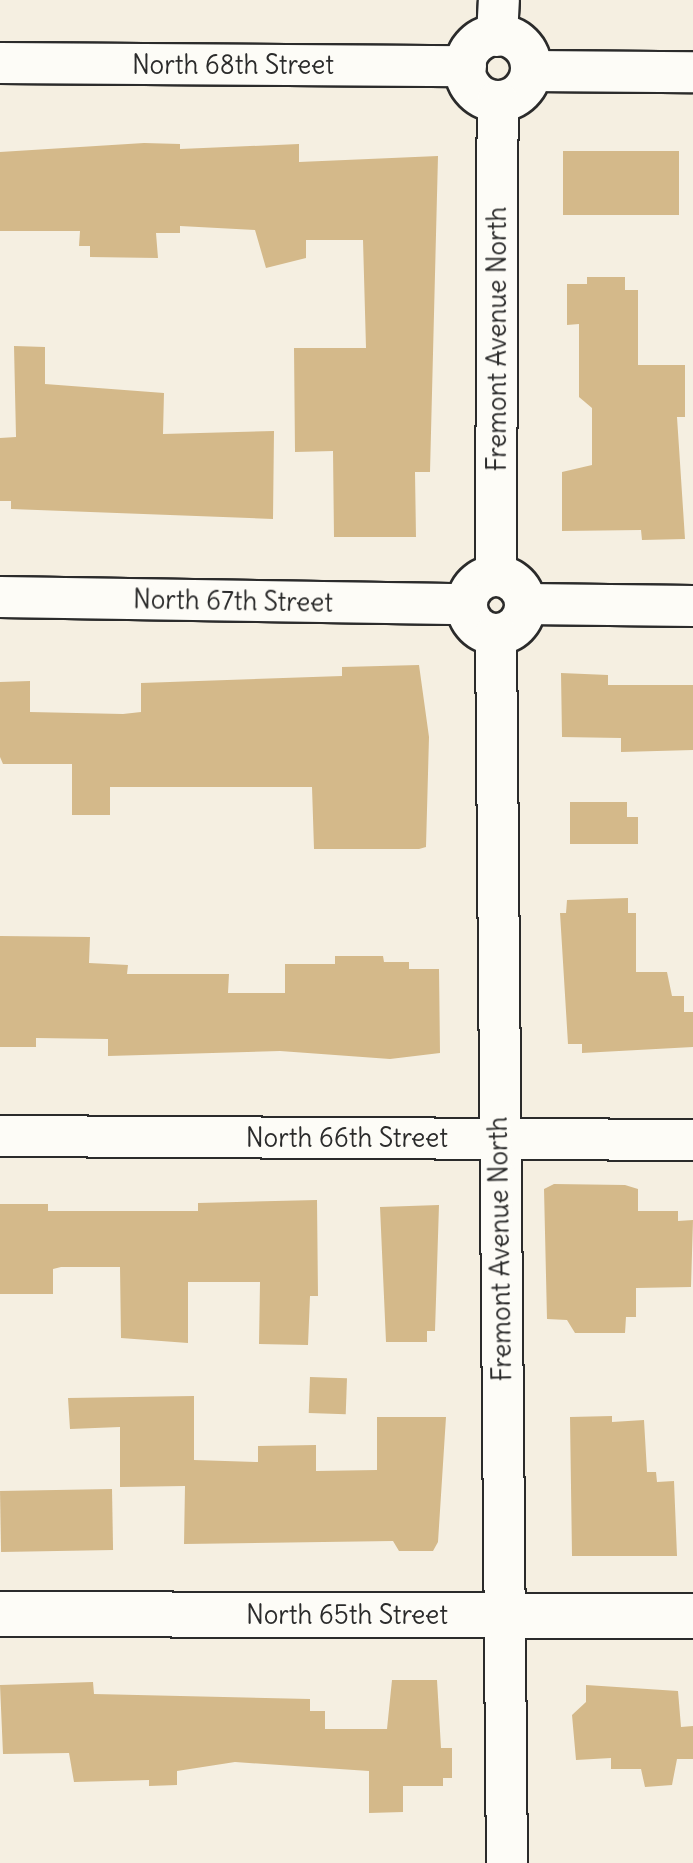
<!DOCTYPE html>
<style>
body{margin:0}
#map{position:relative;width:693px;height:1863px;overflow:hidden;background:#f5efe1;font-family:Delius,sans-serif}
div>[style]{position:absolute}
.building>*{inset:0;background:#d4b98a;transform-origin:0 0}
.roads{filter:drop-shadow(2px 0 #2b2b2b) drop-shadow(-2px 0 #2b2b2b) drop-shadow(0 2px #2b2b2b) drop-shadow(0 -2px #2b2b2b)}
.minor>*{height:40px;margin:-20px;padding:0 20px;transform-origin:20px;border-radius:20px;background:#fdfcf7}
.minor>.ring{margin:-20px;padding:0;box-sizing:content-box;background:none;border:40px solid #fdfcf7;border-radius:50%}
.tertiary>*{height:44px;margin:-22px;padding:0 22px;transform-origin:22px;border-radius:22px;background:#fdfcf7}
span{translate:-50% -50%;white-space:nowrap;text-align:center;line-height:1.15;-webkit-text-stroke:8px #fdfcf7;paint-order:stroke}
.street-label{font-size:26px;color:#2b2b2b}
</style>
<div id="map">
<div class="building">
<i style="clip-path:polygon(144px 143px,180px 144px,180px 149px,299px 144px,299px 162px,438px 156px,430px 472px,415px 472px,416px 537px,334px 537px,333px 451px,295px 452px,294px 348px,366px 348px,363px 240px,306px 240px,306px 258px,266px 268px,255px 230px,180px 226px,180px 233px,156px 233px,158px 258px,90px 257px,90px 246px,79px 246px,80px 231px,0 231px,0 152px)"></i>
<i style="left:563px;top:151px;width:116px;height:64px"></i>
<i style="clip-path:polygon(587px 277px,625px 277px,625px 290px,638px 290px,638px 365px,685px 365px,685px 417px,677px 417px,685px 539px,642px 540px,641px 530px,562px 531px,562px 472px,592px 465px,592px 408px,579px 397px,579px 324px,567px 325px,567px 284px,587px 284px)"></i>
<i style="clip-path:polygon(14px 346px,45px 347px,45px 384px,164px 393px,163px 434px,274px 431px,273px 519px,11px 509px,11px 501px,0 501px,0 438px,16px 437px)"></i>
<i style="clip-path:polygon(419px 665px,429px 737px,426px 847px,419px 849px,314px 849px,312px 787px,110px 787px,110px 815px,72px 815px,72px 764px,3px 764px,0 757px,0 682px,30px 681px,30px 712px,123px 714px,141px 712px,141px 683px,342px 676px,342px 667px)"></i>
<i style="clip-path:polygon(561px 673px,608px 675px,608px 685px,693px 685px,693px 750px,621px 752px,621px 738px,562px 737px)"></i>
<i style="clip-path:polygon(570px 802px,627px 802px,627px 817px,638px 817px,638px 844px,570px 844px)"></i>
<i style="clip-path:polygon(628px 898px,628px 913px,636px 913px,636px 972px,667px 972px,672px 996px,684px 996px,684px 1012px,693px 1012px,693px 1047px,582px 1053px,582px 1044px,568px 1044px,560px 913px,566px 913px,567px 900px)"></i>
<i style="clip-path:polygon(0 936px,90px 937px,89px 963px,128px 965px,127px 974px,229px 974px,228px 993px,285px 993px,285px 964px,335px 964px,335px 956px,383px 956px,384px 962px,409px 962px,409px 969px,439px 969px,440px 1053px,390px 1059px,280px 1051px,108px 1056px,108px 1039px,36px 1038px,36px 1047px,0 1047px)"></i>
<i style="clip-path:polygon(554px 1184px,625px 1185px,638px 1189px,638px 1211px,678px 1211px,678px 1221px,693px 1220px,691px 1287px,636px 1288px,636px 1317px,626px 1317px,625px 1333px,575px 1333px,567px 1320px,547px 1319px,544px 1189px)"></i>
<i style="clip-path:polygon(317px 1200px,318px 1296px,310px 1296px,308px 1345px,259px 1344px,260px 1282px,188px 1282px,188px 1343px,121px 1338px,120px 1267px,61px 1267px,53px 1269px,53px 1294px,0 1294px,0 1204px,48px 1204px,48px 1211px,198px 1211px,198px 1203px)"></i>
<i style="clip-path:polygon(439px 1205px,435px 1331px,427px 1331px,427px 1342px,386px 1342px,380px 1207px)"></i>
<i style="left:310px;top:1377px;width:37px;height:36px;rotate:2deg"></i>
<i style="clip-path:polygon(194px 1396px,194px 1460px,258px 1462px,258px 1446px,316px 1445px,316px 1471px,377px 1470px,377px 1417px,446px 1417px,438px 1542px,433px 1551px,399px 1551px,393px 1541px,184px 1544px,185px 1486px,120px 1487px,120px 1427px,70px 1429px,68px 1398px)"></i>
<i style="clip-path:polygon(612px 1416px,612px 1422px,644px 1420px,647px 1472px,656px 1472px,657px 1482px,674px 1481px,677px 1556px,572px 1556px,570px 1417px)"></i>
<i style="left:112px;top:1489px;width:61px;height:112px;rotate:89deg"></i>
<i style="clip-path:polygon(392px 1680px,437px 1680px,441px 1748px,452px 1748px,452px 1778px,443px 1778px,443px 1786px,403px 1786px,403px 1812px,369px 1813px,369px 1771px,235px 1762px,177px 1771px,177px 1785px,149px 1786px,149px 1780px,74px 1782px,69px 1753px,3px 1754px,0 1685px,93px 1682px,94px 1694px,310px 1699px,310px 1711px,325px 1711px,325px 1729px,387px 1729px)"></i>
<i style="clip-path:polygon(586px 1685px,678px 1691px,681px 1727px,693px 1726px,693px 1759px,677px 1759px,672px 1785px,645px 1787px,641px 1769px,611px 1769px,611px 1758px,576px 1760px,572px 1715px,586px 1702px)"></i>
</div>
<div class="roads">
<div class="minor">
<i class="ring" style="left:465px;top:35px;width:26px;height:26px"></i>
<i style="left:497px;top:36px;width:36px;rotate:-87deg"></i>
<i style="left:0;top:63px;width:466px;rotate:0.4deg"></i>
<i style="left:531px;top:71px;width:162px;rotate:0.4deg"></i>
<i class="ring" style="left:467px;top:576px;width:18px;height:18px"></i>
<i style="left:496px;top:576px;width:475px;rotate:-89.8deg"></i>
<i style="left:0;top:597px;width:467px;rotate:0.9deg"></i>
<i style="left:526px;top:604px;width:167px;rotate:0.7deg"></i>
<i style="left:496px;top:634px;width:1229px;rotate:89.49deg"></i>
<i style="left:0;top:1136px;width:693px;rotate:0.33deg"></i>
</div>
<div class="tertiary">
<i style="left:0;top:1614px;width:693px;rotate:0.17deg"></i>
</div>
</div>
<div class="street-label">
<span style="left:233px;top:65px">North 68th Street</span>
<span style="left:497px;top:339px;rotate:-90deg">Fremont Avenue North</span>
<span style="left:233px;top:601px;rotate:1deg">North 67th Street</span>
<span style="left:347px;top:1138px">North 66th Street</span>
<span style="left:500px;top:1249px;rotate:-91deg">Fremont Avenue North</span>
<span style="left:347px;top:1615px">North 65th Street</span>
</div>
</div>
